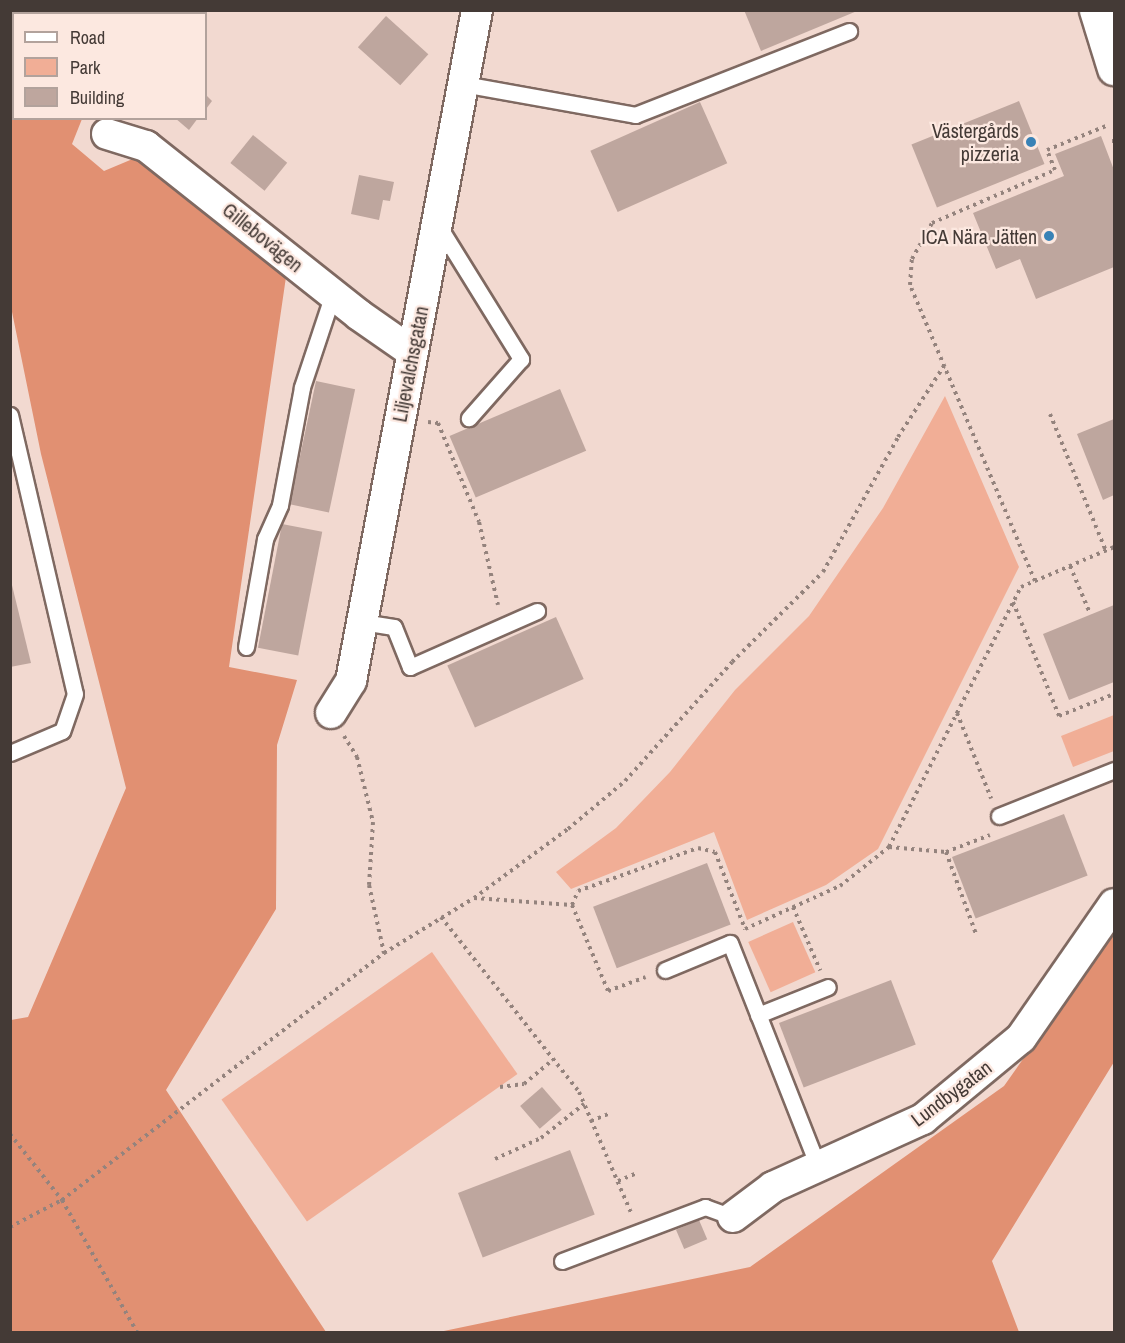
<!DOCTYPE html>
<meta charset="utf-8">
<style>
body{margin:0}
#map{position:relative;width:1125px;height:1343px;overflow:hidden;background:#f2d9d0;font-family:"Archivo Narrow",sans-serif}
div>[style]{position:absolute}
.green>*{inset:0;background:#f1ae96;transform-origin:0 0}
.forest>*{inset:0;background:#e19072}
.building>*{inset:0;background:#bea69e;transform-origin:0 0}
.path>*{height:4px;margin-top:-2px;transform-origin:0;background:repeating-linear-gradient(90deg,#94837d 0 3px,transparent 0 7.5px)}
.roads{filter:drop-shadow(2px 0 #7f6961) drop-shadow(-2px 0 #7f6961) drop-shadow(0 2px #7f6961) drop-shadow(0 -2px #7f6961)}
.service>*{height:15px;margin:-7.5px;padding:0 7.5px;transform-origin:7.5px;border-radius:7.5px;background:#fff}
.minor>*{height:30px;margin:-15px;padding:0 15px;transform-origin:15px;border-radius:15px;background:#fff}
.tertiary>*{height:33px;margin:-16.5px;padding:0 16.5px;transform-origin:16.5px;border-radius:16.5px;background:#fff}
.dots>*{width:16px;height:16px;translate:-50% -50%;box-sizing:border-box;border:3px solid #fce8e0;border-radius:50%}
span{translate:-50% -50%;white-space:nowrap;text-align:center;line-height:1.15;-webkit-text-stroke:4.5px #fce8e0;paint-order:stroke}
.poi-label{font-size:20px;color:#443a36}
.right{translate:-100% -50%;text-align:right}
.street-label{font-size:20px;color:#443a36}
.frame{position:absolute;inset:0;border:12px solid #443a36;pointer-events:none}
.legend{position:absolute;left:12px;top:12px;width:195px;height:108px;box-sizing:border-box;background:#fce8e0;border:2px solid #b2a29c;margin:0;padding:8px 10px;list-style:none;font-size:18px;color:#443a36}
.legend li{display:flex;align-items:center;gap:12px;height:30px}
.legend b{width:30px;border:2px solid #b2a29c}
</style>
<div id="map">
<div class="green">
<i style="clip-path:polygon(945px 396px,1019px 567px,878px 849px,826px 885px,747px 920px,714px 832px,571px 889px,556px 872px,616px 828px,670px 772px,735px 690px,809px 616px,883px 508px)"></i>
<i style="clip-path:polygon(1114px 715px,1114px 751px,1073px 767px,1061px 736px)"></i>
<i style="left:793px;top:922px;width:55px;height:49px;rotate:66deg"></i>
<i style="left:432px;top:952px;width:149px;height:257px;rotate:55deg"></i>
</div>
<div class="forest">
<i style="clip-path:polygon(10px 54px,14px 118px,82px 119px,72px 144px,104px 171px,135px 158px,286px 277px,229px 667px,297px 680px,277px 745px,276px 909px,166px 1090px,326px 1332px,11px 1332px,11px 1020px,28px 1017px,126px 788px,41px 454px,11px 307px)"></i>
<i style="clip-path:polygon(1114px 930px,1114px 1062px,992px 1261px,1019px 1332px,439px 1332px,750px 1267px,1004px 1086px)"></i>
</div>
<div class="building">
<i style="clip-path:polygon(101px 10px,113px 10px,117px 14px,99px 14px)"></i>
<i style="clip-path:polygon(744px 10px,857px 10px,857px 11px,761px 51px)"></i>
<i style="left:386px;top:16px;width:57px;height:42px;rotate:42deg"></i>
<i style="clip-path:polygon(206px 95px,212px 101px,206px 109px)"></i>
<i style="left:1019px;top:101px;width:68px;height:116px;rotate:68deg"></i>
<i style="left:700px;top:102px;width:67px;height:120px;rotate:66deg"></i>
<i style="clip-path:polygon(175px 118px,198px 118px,189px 130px)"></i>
<i style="left:253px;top:135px;width:44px;height:36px;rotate:39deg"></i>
<i style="clip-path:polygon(1101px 136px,1114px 170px,1114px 267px,1036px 299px,1020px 259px,996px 269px,973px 213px,1064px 176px,1055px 154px)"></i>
<i style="clip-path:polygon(359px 175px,394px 182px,390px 201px,383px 200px,379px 220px,351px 214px)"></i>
<i style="left:316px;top:381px;width:40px;height:126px;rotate:12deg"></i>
<i style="left:560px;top:389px;width:67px;height:120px;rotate:67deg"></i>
<i style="clip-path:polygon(1114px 419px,1114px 495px,1103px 500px,1077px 434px)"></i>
<i style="left:282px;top:524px;width:41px;height:126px;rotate:11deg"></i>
<i style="clip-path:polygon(10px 577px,31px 663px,10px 667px)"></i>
<i style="clip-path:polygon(1114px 605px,1114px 682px,1069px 700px,1043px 634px)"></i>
<i style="left:556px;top:617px;width:68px;height:119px;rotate:66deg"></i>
<i style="left:1064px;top:814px;width:66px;height:120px;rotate:69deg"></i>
<i style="left:707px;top:863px;width:66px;height:122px;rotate:69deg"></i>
<i style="left:891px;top:980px;width:69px;height:120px;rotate:69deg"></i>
<i style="left:542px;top:1087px;width:30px;height:29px;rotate:49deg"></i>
<i style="left:570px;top:1150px;width:69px;height:120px;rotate:69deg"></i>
<i style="left:699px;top:1220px;width:21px;height:25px;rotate:67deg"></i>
</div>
<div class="path">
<i style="left:10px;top:38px;width:6px;rotate:45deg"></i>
<i style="left:1112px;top:141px;width:2px"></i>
<i style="left:1050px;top:414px;width:148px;rotate:67.8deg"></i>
<i style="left:428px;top:422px;width:10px;rotate:6deg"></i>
<i style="left:438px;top:423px;width:107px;rotate:67.5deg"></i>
<i style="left:479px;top:522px;width:85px;rotate:77.1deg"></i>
<i style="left:1070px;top:566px;width:49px;rotate:67.1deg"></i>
<i style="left:1035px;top:581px;width:321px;rotate:-112.9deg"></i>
<i style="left:910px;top:285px;width:26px;rotate:-86deg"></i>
<i style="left:912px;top:259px;width:41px;rotate:-60.9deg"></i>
<i style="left:932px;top:223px;width:134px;rotate:-23.3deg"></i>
<i style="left:1055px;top:170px;width:22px;rotate:-112deg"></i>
<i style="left:1047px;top:150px;width:64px;rotate:-22.1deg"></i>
<i style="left:1013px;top:602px;width:123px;rotate:68deg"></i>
<i style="left:1059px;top:716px;width:59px;rotate:-21.8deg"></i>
<i style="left:957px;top:713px;width:92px;rotate:68.2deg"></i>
<i style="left:344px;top:736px;width:25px;rotate:58deg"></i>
<i style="left:357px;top:757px;width:67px;rotate:76.2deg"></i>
<i style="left:373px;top:822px;width:63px;rotate:93.6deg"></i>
<i style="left:369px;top:885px;width:70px;rotate:77.6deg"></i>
<i style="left:889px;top:847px;width:57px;rotate:5deg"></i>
<i style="left:946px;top:852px;width:47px;rotate:-21.1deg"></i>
<i style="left:946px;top:852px;width:87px;rotate:69.9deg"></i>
<i style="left:474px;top:898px;width:117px;rotate:-36.3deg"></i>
<i style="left:568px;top:829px;width:75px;rotate:-40.1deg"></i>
<i style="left:625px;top:781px;width:160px;rotate:-48deg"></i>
<i style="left:732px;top:662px;width:128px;rotate:-44.7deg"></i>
<i style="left:823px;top:572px;width:154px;rotate:-60.9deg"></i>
<i style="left:898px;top:437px;width:85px;rotate:-57.1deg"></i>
<i style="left:572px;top:905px;width:93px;rotate:67.3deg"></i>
<i style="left:608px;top:991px;width:40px;rotate:-20.2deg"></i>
<i style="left:793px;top:907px;width:69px;rotate:66.8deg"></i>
<i style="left:441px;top:917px;width:223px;rotate:51.7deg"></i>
<i style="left:579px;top:1092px;width:134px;rotate:66.7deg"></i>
<i style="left:500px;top:1087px;width:24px;rotate:-7deg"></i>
<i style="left:524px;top:1084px;width:38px;rotate:-40deg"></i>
<i style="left:591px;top:1121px;width:22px;rotate:-22deg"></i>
<i style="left:10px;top:1134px;width:84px;rotate:51.8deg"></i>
<i style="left:62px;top:1200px;width:152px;rotate:60.4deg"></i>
<i style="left:495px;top:1159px;width:51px;rotate:-24.5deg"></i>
<i style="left:541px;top:1138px;width:55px;rotate:-38.3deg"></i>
<i style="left:618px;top:1181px;width:21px;rotate:-23deg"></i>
<i style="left:10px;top:1227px;width:59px;rotate:-27.4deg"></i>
<i style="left:62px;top:1200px;width:406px;rotate:-37.5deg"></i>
<i style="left:384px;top:953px;width:105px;rotate:-31.4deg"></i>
<i style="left:474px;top:898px;width:98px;rotate:4.1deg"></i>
<i style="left:572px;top:905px;width:15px;rotate:-67deg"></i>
<i style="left:578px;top:891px;width:127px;rotate:-19.7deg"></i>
<i style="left:698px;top:848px;width:17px;rotate:13deg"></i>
<i style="left:715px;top:852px;width:83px;rotate:68.7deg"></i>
<i style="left:745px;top:929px;width:104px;rotate:-24.4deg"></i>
<i style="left:840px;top:886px;width:63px;rotate:-38.5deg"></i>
<i style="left:889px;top:847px;width:292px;rotate:-63.1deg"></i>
<i style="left:1021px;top:587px;width:101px;rotate:-23.3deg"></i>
</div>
<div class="roads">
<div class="service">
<i style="left:463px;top:84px;width:175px;rotate:10.2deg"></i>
<i style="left:635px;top:115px;width:230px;rotate:-21.4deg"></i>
<i style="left:438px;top:225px;width:158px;rotate:58.2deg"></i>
<i style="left:521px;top:359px;width:79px;rotate:131.4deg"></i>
<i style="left:10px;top:415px;width:286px;rotate:76.9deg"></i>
<i style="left:75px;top:694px;width:39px;rotate:109deg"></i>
<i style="left:62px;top:731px;width:56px;rotate:157.1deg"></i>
<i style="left:362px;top:622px;width:32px;rotate:9deg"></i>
<i style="left:394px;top:627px;width:43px;rotate:68.2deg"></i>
<i style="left:410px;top:667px;width:139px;rotate:-23.8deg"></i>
<i style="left:246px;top:647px;width:110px;rotate:-80deg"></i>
<i style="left:265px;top:539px;width:37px;rotate:-66deg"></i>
<i style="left:280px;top:505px;width:120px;rotate:-79.4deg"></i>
<i style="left:302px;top:387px;width:98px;rotate:-71.6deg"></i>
<i style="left:999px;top:816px;width:124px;rotate:-21.8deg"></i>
<i style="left:665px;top:970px;width:70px;rotate:-22.6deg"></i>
<i style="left:730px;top:943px;width:240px;rotate:68.5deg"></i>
<i style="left:758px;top:1015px;width:75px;rotate:-21.8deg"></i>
<i style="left:562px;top:1261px;width:153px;rotate:-20.7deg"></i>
<i style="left:705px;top:1207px;width:30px;rotate:20deg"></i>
</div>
<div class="minor">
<i style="left:107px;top:134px;width:41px;rotate:17.1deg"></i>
<i style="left:146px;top:146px;width:272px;rotate:38.4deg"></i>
<i style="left:359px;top:315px;width:65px;rotate:34.9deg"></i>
<i style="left:331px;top:713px;width:38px;rotate:-58deg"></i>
<i style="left:351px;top:681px;width:683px;rotate:-79.36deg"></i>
<i style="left:733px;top:1217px;width:50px;rotate:-36.9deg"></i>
<i style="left:773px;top:1187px;width:165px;rotate:-24.4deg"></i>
<i style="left:923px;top:1119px;width:127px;rotate:-39.6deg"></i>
<i style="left:1021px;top:1038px;width:163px;rotate:-55.2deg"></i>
</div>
<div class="tertiary">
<i style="left:1096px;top:10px;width:61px;rotate:72.8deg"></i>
</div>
</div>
<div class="dots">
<i style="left:1031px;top:142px;background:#3982b6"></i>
<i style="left:1049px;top:236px;background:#3982b6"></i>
</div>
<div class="poi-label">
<span class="right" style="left:1019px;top:142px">Västergårds<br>pizzeria</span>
<span class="right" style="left:1037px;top:236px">ICA Nära Jätten</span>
</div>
<div class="street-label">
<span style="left:263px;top:237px;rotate:39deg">Gillebovägen</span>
<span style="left:410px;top:364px;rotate:-79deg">Liljevalchsgatan</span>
<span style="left:951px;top:1093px;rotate:-37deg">Lundbygatan</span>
</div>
<div class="frame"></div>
<ul class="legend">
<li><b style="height:8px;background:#fff"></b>Road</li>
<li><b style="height:16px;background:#f1ae96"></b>Park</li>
<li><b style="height:16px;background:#bea69e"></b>Building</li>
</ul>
</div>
